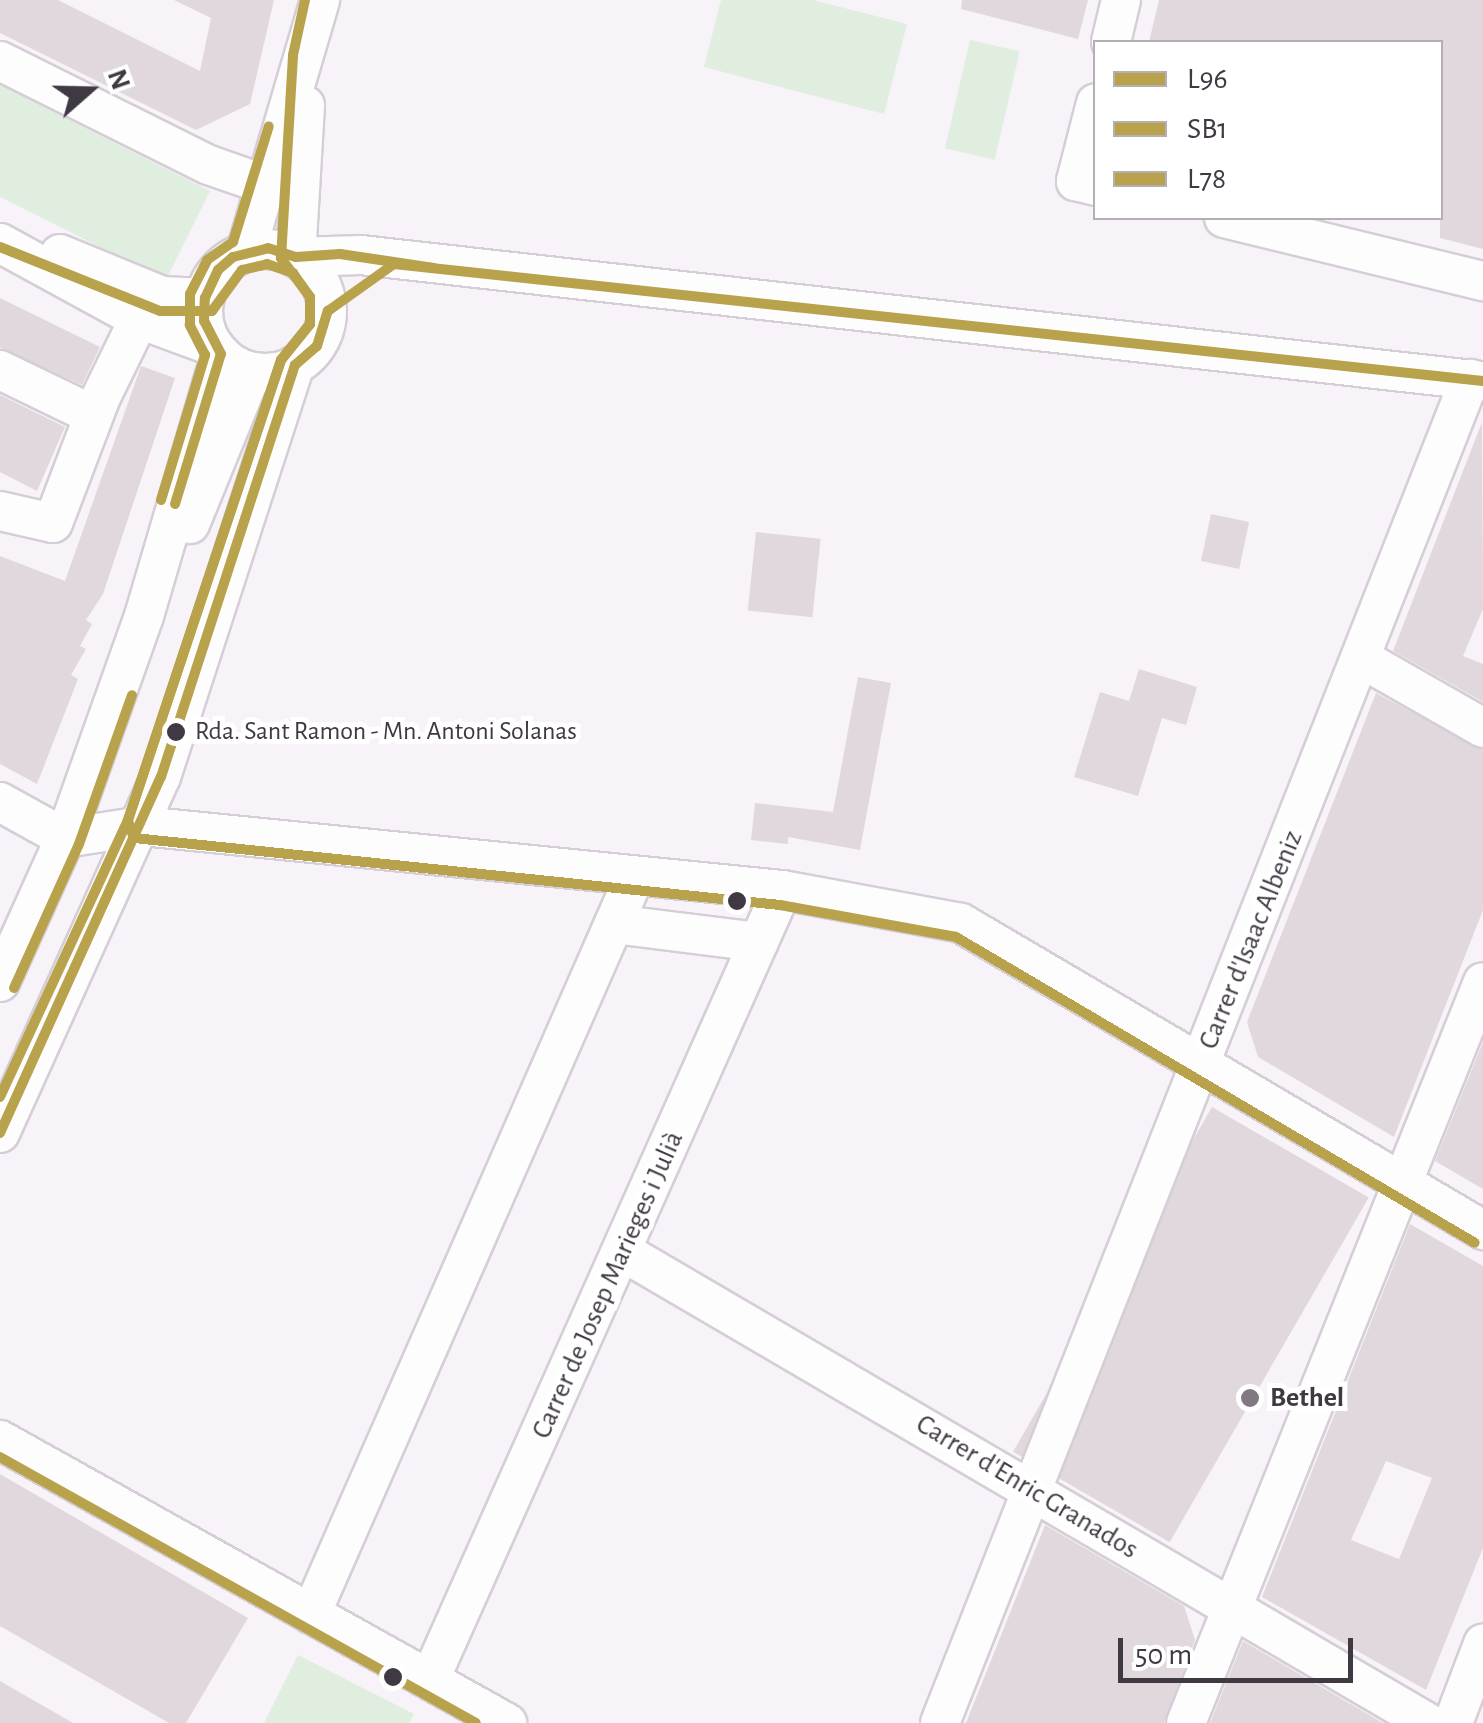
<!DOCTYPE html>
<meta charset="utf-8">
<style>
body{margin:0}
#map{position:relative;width:1483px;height:1723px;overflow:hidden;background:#f7f3f8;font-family:"Alegreya Sans",sans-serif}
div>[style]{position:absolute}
.green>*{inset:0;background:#e0eedf;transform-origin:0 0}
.building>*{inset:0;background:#e1d8dd;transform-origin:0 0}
.roads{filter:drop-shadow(2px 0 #d5ced7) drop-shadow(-2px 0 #d5ced7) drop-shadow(0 2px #d5ced7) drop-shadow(0 -2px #d5ced7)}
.minor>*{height:38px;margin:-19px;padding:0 19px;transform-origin:19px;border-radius:19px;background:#fefdfe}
.minor>.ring{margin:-19px;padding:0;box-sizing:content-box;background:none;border:38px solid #fefdfe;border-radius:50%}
.bus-1>*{height:10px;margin:-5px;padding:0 5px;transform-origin:5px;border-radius:5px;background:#b8a24b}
.bus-2>*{height:10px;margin:-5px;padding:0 5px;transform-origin:5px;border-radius:5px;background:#b8a24b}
.bus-3>*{height:10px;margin:-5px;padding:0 5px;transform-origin:5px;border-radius:5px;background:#b8a24b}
.dots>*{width:28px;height:28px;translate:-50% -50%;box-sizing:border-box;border:5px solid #fff;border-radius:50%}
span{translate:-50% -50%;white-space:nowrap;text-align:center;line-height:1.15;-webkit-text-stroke:10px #fff;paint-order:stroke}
.bus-label{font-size:26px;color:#403843}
.left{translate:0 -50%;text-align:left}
.street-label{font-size:28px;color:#403843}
.poi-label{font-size:28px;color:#403843;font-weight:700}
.legend{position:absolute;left:1093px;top:40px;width:350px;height:180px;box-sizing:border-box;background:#fff;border:2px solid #b3afb4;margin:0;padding:12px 18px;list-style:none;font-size:30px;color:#403843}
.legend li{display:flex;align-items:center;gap:20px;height:50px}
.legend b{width:50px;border:2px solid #b3afb4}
.north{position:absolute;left:40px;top:40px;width:100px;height:100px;-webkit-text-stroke:8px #fff;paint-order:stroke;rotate:70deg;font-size:28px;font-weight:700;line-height:40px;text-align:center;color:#403843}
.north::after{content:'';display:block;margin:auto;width:35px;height:45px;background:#403843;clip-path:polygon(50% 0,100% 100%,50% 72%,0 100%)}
.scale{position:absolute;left:1118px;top:1638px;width:235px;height:45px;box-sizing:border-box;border:5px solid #403843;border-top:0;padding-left:12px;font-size:30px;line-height:35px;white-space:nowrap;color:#403843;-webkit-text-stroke:8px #fff;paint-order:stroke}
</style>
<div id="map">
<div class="green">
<i style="clip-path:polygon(721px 0,813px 0,907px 24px,884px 114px,704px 67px)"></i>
<i style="left:970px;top:40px;width:51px;height:111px;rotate:13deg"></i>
<i style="clip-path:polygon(0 85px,210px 191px,166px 280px,0 197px)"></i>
<i style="clip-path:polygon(298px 1655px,414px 1714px,409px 1723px,264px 1723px)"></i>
</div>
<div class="building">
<i style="clip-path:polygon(0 0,58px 0,200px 71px,211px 18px,174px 0,274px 0,250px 104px,196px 130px,0 33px)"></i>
<i style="clip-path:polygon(962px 0,1088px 0,1078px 39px,961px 9px)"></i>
<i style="clip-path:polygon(1159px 0,1483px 0,1483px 249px,1440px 238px,1440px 42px,1149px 42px)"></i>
<i style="clip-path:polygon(0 298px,100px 347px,82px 385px,0 348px)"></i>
<i style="clip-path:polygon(141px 366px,175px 378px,103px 594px,86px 620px,92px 624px,80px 646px,86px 649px,71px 675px,78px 679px,37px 784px,0 764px,0 556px,65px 581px)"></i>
<i style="clip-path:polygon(0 395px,65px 427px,37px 491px,0 472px)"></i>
<i style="clip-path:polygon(1482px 422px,1483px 609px,1463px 656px,1483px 664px,1483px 702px,1393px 651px)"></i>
<i style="left:1211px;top:514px;width:39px;height:48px;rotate:12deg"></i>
<i style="left:756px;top:532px;width:65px;height:79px;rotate:6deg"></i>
<i style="clip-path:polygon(1139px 669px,1197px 687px,1186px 725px,1162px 718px,1138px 796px,1074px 777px,1100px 692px,1129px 701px)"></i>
<i style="clip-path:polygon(858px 677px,891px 683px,860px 850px,788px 837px,788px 844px,751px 840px,755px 803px,833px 812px)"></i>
<i style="clip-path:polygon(1376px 693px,1483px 750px,1483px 910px,1394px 1137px,1258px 1057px,1247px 1022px)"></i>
<i style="clip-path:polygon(1483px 1042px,1483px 1189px,1435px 1161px)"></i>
<i style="left:1212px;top:1107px;width:181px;height:398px;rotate:30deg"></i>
<i style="clip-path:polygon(evenodd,1410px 1224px,1483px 1266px,1483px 1548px,1426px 1690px,1262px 1597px,1410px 1224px,1386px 1461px,1432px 1478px,1399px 1559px,1351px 1540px,1386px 1461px)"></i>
<i style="clip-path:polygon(0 1474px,248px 1618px,186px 1723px,169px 1723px,0 1626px)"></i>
<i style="clip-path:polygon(1045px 1525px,1184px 1606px,1195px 1640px,1164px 1723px,966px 1723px)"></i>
<i style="clip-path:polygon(1243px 1641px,1383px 1723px,1210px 1723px)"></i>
<i style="clip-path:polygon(0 1681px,73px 1723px,0 1723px)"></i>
</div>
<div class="roads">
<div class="minor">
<i style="left:1111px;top:42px;width:43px;rotate:-76.6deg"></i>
<i style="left:0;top:61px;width:233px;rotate:26.5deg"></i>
<i style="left:209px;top:165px;width:60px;rotate:19.3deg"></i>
<i style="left:1096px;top:103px;width:81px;rotate:104.4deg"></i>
<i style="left:1076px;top:181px;width:21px;rotate:14deg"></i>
<i style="left:1224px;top:218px;width:267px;rotate:13.7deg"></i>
<i style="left:0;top:243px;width:158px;rotate:28.7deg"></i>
<i style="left:139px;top:319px;width:81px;rotate:20.2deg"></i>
<i class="ring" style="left:203px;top:249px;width:86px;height:86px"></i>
<i style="left:246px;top:252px;width:263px;rotate:-73.6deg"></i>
<i style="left:60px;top:254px;width:110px;rotate:22.4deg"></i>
<i style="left:162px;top:296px;width:43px;rotate:2.7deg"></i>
<i style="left:296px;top:257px;width:65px;rotate:-1.8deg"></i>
<i style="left:361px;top:255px;width:1129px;rotate:6.41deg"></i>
<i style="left:296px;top:257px;width:152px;rotate:-86.6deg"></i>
<i style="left:0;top:370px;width:103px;rotate:25.8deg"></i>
<i style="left:0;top:511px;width:54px;rotate:12.8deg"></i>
<i style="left:53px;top:523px;width:133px;rotate:-69.2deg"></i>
<i style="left:100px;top:399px;width:89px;rotate:-64deg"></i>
<i style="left:190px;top:524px;width:164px;rotate:-67.8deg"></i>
<i style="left:1364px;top:660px;width:137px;rotate:29.7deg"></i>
<i style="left:0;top:802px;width:74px;rotate:29deg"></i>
<i style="left:65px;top:838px;width:78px;rotate:-8.9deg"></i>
<i style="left:142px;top:826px;width:643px;rotate:5.71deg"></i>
<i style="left:782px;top:890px;width:182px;rotate:10.4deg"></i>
<i style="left:961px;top:923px;width:606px;rotate:30.46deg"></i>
<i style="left:614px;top:924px;width:146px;rotate:7.1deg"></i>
<i style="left:0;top:982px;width:158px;rotate:-65.7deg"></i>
<i style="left:65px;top:838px;width:236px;rotate:-70.4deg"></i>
<i style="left:144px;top:616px;width:273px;rotate:-73.6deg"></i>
<i style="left:0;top:1133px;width:391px;rotate:-65.7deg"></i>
<i style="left:161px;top:777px;width:433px;rotate:-72deg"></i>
<i style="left:625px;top:1253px;width:930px;rotate:30.34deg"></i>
<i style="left:0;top:1440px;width:581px;rotate:29.17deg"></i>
<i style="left:311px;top:1614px;width:804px;rotate:-66.31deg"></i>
<i style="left:430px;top:1679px;width:864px;rotate:-65.96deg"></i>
<i style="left:940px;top:1723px;width:1445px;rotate:-68.48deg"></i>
<i style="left:1186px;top:1723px;width:798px;rotate:-68.16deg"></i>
<i style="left:1453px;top:1723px;width:85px;rotate:-69.2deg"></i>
</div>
</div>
<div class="bus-1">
<i style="left:175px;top:504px;width:157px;rotate:-73deg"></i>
<i style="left:221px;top:354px;width:37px;rotate:-117deg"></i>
<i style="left:204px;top:321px;width:23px;rotate:-88deg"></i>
<i style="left:205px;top:298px;width:31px;rotate:-65deg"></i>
<i style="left:218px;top:270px;width:20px;rotate:-41deg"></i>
<i style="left:233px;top:257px;width:36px;rotate:-14deg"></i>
<i style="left:268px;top:248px;width:29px;rotate:18deg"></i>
<i style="left:296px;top:257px;width:44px;rotate:-3.9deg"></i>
<i style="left:340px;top:254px;width:95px;rotate:8.5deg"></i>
<i style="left:0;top:1133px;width:391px;rotate:-65.7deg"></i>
<i style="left:161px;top:777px;width:433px;rotate:-72deg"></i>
<i style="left:295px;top:365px;width:29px;rotate:-41deg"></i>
<i style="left:317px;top:346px;width:37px;rotate:-73deg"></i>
<i style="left:328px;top:311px;width:81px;rotate:-35.5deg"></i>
<i style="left:394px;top:264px;width:1095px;rotate:6.13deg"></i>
</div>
<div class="bus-2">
<i style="left:0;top:247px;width:172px;rotate:21.8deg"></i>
<i style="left:160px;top:311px;width:52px"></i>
<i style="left:212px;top:311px;width:51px;rotate:-53.8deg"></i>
<i style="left:242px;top:270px;width:26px;rotate:-13deg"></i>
<i style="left:267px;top:264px;width:28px;rotate:19deg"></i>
<i style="left:293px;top:273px;width:29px;rotate:55deg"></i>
<i style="left:310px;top:297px;width:27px;rotate:90deg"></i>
<i style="left:310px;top:324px;width:46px;rotate:128.9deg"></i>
<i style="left:281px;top:360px;width:486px;rotate:108.4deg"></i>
<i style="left:128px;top:821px;width:18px;rotate:71deg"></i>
<i style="left:134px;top:838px;width:649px;rotate:5.92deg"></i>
<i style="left:780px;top:905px;width:179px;rotate:10.3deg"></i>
<i style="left:956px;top:937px;width:602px;rotate:30.52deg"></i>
<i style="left:14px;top:988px;width:158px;rotate:-65.7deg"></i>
<i style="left:79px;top:844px;width:158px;rotate:-70.4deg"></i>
<i style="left:0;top:1457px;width:545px;rotate:29.2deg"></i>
</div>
<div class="bus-3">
<i style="left:161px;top:500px;width:152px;rotate:-73.1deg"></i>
<i style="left:205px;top:355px;width:34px;rotate:-117deg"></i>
<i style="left:190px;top:325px;width:31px;rotate:-90deg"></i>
<i style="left:190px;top:294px;width:38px;rotate:-63deg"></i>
<i style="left:207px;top:260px;width:32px;rotate:-35deg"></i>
<i style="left:233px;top:242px;width:121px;rotate:-72.8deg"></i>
<i style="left:0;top:1097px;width:305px;rotate:-65.2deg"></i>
<i style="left:128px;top:820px;width:485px;rotate:-71.6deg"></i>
<i style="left:281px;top:360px;width:46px;rotate:-51.1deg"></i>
<i style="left:310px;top:324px;width:27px;rotate:-90deg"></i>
<i style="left:310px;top:297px;width:49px;rotate:-126.6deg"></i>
<i style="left:281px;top:258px;width:203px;rotate:-86.6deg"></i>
<i style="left:293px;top:55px;width:56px;rotate:-77.7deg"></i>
</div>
<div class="dots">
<i style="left:176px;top:732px;background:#403843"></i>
<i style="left:737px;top:901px;background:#403843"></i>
<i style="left:1250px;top:1398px;background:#807982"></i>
<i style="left:393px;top:1677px;background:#403843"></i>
</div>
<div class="bus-label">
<span class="left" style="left:195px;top:732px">Rda. Sant Ramon - Mn. Antoni Solanas</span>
</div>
<div class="street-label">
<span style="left:1251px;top:940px;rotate:-68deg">Carrer d'Isaac Albeniz</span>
<span style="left:608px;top:1285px;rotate:-66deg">Carrer de Josep Marieges i Julià</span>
<span style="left:1027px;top:1487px;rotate:31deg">Carrer d'Enric Granados</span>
</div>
<div class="poi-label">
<span class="left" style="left:1270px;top:1398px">Bethel</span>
</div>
<ul class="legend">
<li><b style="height:12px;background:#b8a24b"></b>L96</li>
<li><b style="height:12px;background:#b8a24b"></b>SB1</li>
<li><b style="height:12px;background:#b8a24b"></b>L78</li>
</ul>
<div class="north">N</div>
<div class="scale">50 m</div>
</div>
